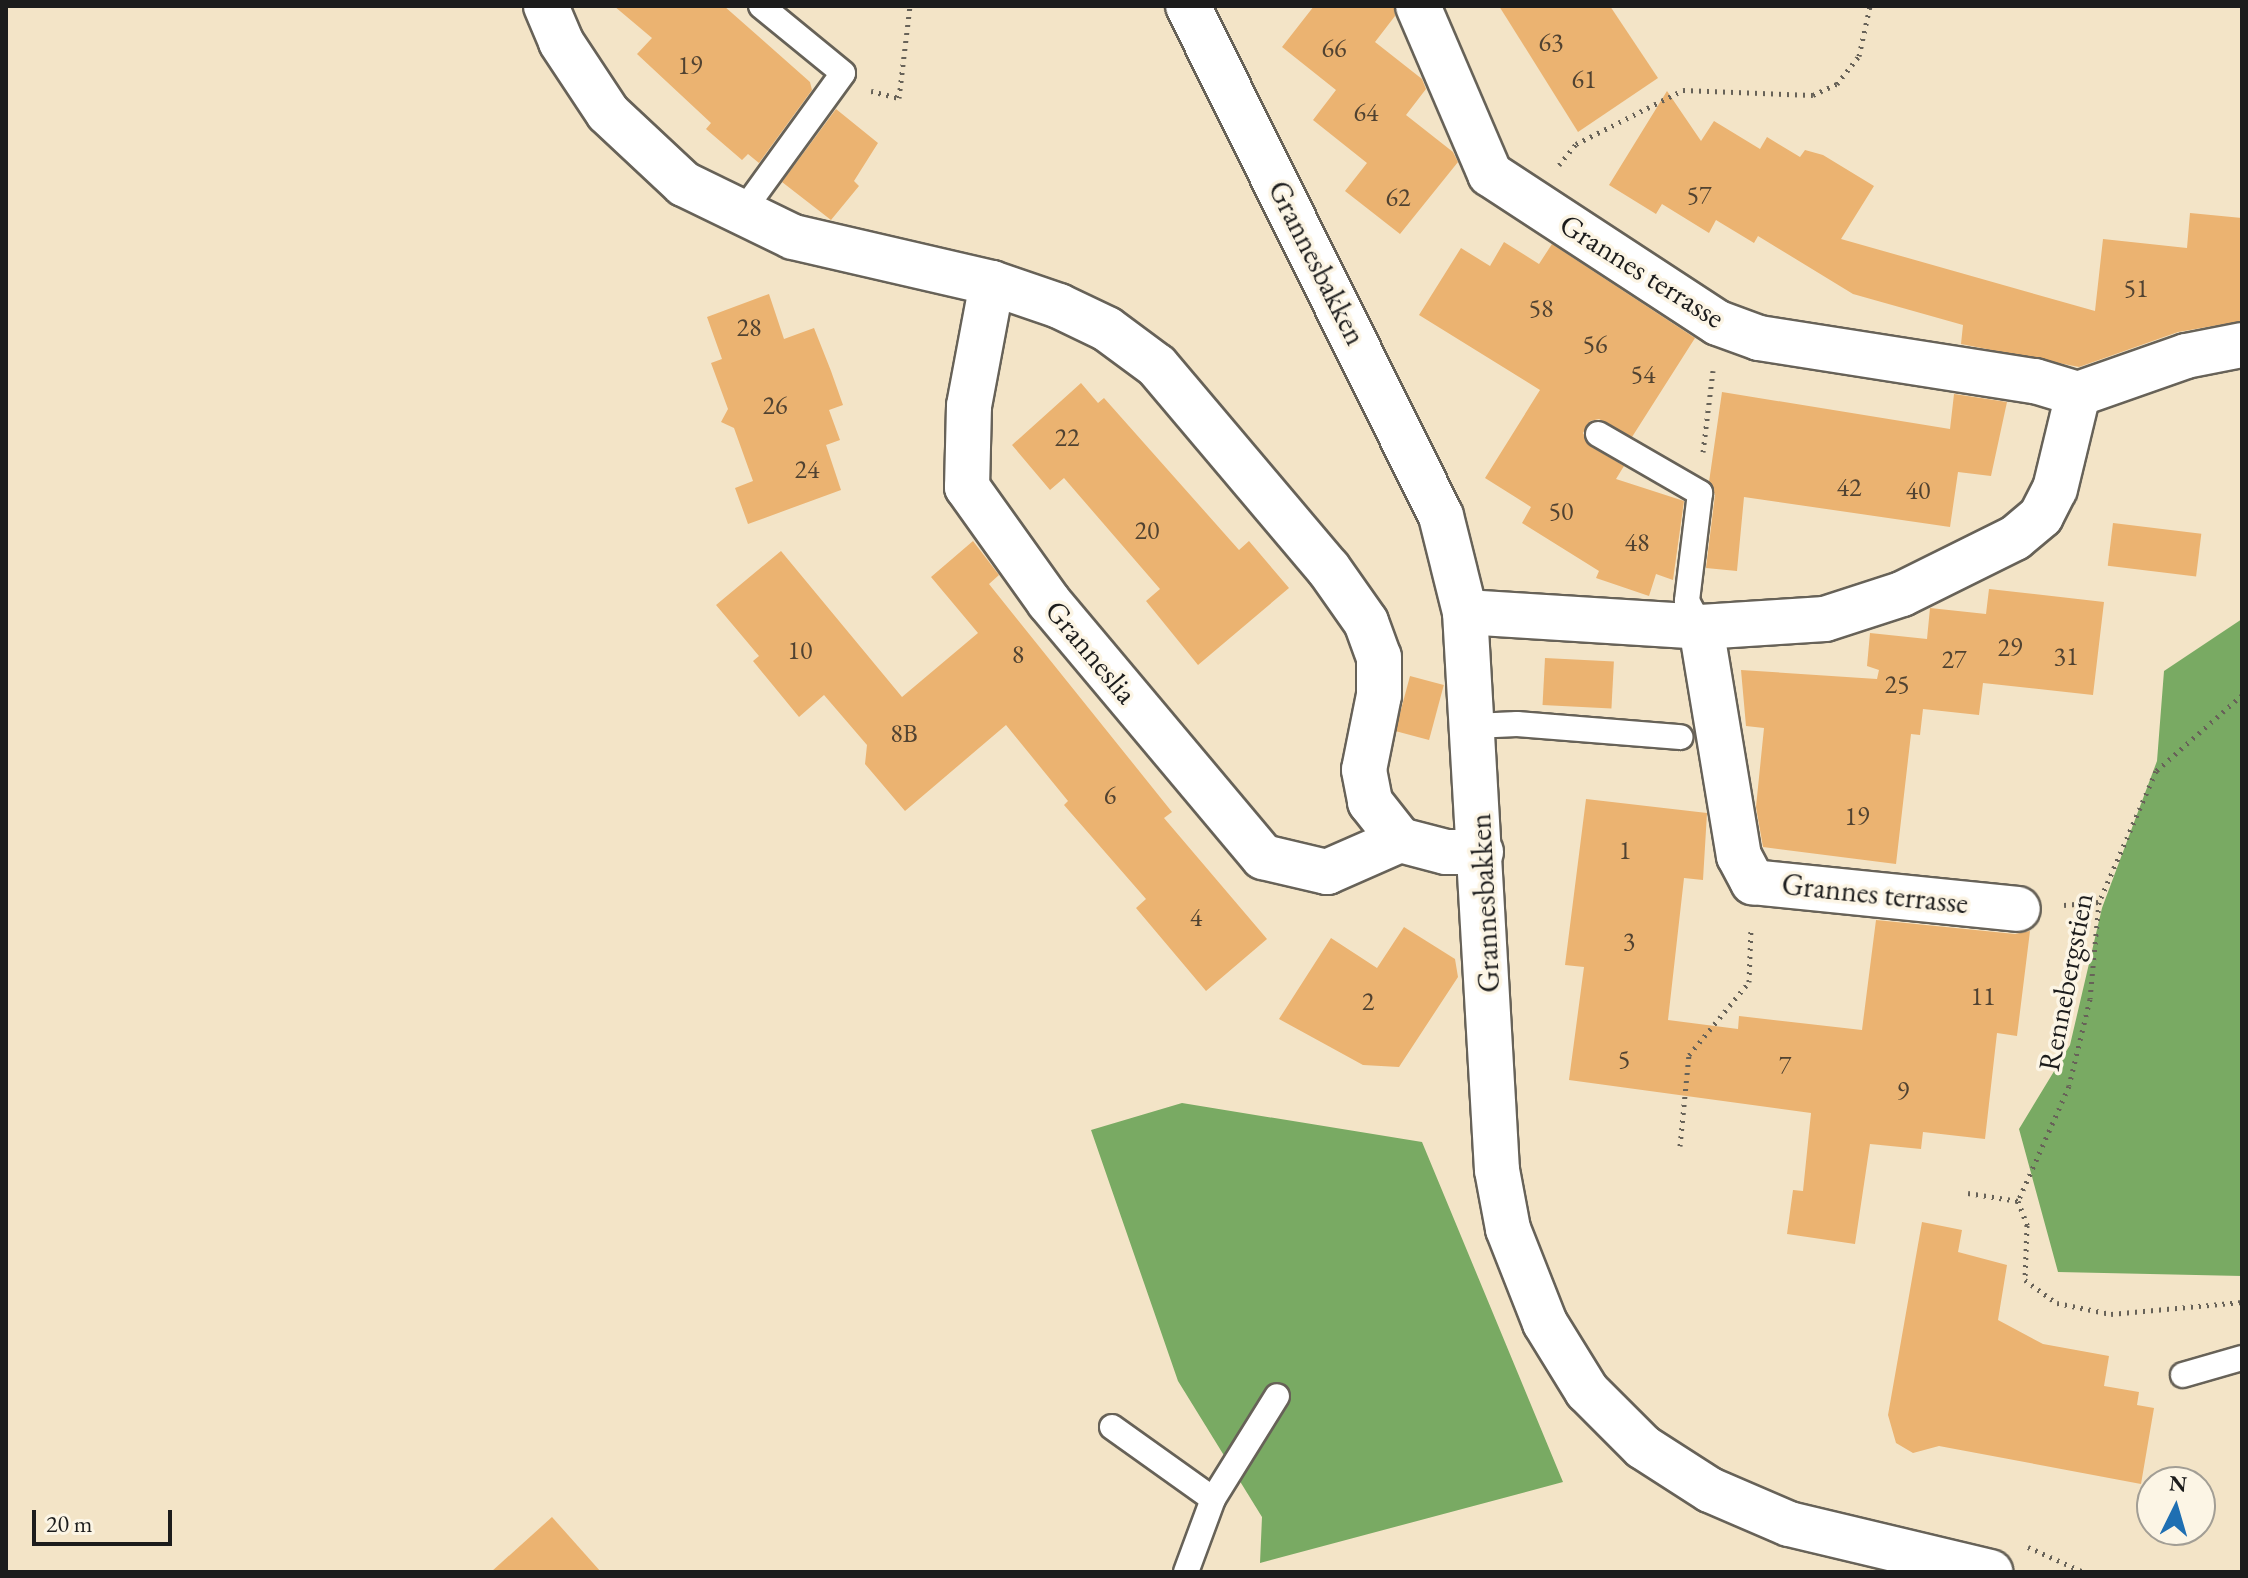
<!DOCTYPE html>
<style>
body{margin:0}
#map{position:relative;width:2248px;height:1578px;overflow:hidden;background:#f3e4c7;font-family:"EB Garamond",serif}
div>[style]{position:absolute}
.forest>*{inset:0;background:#79aa63}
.building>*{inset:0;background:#ebb371;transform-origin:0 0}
.path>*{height:5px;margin-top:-2.5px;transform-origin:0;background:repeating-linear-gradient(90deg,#676258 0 2px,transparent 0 8px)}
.roads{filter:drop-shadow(2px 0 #676258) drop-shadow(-2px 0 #676258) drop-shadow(0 2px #676258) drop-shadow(0 -2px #676258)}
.lane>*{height:24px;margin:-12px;padding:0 12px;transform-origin:12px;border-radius:12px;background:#fff}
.street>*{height:44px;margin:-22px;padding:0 22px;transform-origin:22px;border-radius:22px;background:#fff}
.secondary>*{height:44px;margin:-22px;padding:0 22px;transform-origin:22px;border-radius:22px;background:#fff}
span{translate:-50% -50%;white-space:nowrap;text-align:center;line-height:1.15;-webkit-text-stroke:7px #fcf5e5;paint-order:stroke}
.number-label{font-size:26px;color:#504231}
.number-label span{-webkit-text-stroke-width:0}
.street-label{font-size:30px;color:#1c1c1c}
.frame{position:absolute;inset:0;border:8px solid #1c1c1c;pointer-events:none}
.north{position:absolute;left:2136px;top:1466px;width:80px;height:80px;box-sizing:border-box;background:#fcf5e5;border:2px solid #a29e95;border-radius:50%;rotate:5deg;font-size:22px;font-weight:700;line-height:32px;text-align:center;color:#1c1c1c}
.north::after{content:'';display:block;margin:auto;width:28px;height:36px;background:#1f6fb2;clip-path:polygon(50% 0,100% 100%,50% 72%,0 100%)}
.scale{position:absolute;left:32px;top:1510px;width:140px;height:36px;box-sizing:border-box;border:4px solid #1c1c1c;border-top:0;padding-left:10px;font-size:24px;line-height:28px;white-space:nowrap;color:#1c1c1c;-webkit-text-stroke:6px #fcf5e5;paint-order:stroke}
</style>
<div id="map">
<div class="forest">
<i style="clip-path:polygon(2242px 619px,2242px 1276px,2058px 1272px,2019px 1129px,2070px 1045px,2102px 908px,2157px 761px,2164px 671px)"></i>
<i style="clip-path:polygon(1182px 1103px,1422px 1142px,1563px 1482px,1260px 1563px,1262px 1517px,1178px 1381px,1091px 1130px)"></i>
</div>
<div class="building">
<i style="clip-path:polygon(614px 6px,724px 6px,810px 82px,812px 90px,759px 163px,748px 154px,742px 160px,706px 129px,711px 123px,637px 54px,652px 38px)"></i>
<i style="clip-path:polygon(1314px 6px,1394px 6px,1395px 16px,1375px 42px,1422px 79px,1426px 89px,1406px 115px,1453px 152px,1458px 162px,1400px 234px,1345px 191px,1367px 163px,1313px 120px,1336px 90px,1282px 47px)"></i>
<i style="clip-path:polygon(1499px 6px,1610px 6px,1658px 78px,1578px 132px)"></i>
<i style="clip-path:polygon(1667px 91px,1701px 141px,1714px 121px,1760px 149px,1767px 137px,1800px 157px,1805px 150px,1823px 155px,1874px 186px,1841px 239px,2095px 311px,2103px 239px,2187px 248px,2190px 213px,2242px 218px,2242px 321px,2178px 332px,2079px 367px,1961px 344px,1963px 325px,1853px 294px,1758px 236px,1754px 243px,1716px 220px,1709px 233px,1662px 204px,1656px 214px,1609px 185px)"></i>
<i style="clip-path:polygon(836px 109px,878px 143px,854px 181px,859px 186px,831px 220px,782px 182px)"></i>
<i style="clip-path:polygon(1504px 242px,1539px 264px,1552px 244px,1695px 338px,1632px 437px,1599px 419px,1590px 421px,1583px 433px,1590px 446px,1624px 466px,1616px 479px,1684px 501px,1673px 580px,1656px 574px,1649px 596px,1596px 578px,1599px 571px,1522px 523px,1531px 507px,1485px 478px,1540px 390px,1419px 315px,1461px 248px,1490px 266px)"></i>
<i style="clip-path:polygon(769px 294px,784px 339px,814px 328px,831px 371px,843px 405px,829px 410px,840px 440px,826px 445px,841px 490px,748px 524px,735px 488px,753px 481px,734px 428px,721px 422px,728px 409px,711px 363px,722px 359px,707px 317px)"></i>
<i style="clip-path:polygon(1081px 383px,1098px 403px,1104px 398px,1239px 550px,1249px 541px,1289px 588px,1198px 665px,1146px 601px,1160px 589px,1064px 478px,1050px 490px,1012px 445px)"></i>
<i style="clip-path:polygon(1722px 392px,1950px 429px,1954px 394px,2007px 402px,1991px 476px,1958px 472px,1950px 527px,1744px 497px,1737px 571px,1706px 568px,1715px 495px,1709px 482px)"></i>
<i style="left:2113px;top:523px;width:89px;height:43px;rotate:7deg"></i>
<i style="clip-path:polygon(973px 541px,999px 575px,989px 584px,1172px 812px,1164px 818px,1267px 939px,1206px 991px,1136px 908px,1146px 899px,1064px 805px,1068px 801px,1006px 725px,905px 811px,865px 764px,867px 745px,824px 695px,799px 717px,753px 661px,759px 656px,716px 605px,781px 551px,902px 697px,978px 633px,931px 577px)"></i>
<i style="clip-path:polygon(1989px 589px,2104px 602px,2093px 695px,1983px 683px,1979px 715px,1923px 709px,1920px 735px,1911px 734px,1896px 864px,1763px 847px,1756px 807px,1764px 728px,1746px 726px,1741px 670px,1877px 679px,1879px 670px,1867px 666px,1870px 633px,1927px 639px,1930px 608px,1986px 614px)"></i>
<i style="left:1545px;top:658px;width:69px;height:47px;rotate:3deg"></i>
<i style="left:1410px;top:676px;width:35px;height:57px;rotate:15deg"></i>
<i style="clip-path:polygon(1586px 799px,1707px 813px,1703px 880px,1684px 878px,1668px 1020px,1738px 1029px,1739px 1016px,1862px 1030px,1876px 920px,2015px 934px,2030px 931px,2017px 1036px,1997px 1033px,1985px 1139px,1923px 1132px,1921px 1149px,1870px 1144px,1855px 1244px,1787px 1234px,1793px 1190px,1803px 1191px,1811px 1113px,1569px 1080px,1584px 967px,1565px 965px)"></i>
<i style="clip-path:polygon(1404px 927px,1455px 959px,1458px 977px,1399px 1067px,1363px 1065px,1279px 1019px,1331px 938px,1377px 968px)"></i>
<i style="clip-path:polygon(1922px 1222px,1962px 1230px,1958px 1252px,2007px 1265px,1998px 1320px,2043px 1344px,2109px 1356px,2104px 1386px,2139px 1392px,2137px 1405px,2154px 1408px,2141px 1484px,1939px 1446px,1913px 1453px,1896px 1443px,1888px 1415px)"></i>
<i style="clip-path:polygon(552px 1517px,601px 1572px,491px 1572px)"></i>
</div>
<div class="path">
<i style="left:871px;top:91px;width:29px;rotate:14deg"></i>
<i style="left:899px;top:98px;width:93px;rotate:-83.2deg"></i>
<i style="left:1559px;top:165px;width:27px;rotate:-51deg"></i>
<i style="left:1576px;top:144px;width:120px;rotate:-26.8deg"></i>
<i style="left:1683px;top:90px;width:130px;rotate:2.2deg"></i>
<i style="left:1813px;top:95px;width:26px;rotate:-25deg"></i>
<i style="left:1837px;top:84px;width:36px;rotate:-52deg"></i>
<i style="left:1859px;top:56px;width:51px;rotate:-77.6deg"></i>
<i style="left:1703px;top:452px;width:82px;rotate:-83deg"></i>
<i style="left:2242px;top:695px;width:115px;rotate:138.5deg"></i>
<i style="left:2156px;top:771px;width:143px;rotate:113.5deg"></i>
<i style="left:2099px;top:902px;width:97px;rotate:95.3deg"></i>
<i style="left:2090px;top:999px;width:89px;rotate:103.6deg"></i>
<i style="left:2069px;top:1086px;width:126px;rotate:113.9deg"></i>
<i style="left:2018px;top:1201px;width:26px;rotate:69deg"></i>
<i style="left:2027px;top:1225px;width:55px;rotate:92.1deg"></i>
<i style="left:2025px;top:1280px;width:39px;rotate:36deg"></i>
<i style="left:2057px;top:1303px;width:55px;rotate:11.5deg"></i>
<i style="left:2111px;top:1314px;width:132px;rotate:-5.2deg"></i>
<i style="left:2064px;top:905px;width:35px;rotate:-5deg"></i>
<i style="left:1680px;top:1146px;width:91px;rotate:-84.4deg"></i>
<i style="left:1689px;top:1055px;width:94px;rotate:-50.6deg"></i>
<i style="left:1749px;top:982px;width:55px;rotate:-87.9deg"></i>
<i style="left:1968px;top:1193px;width:51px;rotate:9.1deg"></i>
<i style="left:2028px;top:1547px;width:61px;rotate:24.1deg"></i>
</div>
<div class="roads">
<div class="lane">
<i style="left:740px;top:215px;width:175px;rotate:-54deg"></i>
<i style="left:843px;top:73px;width:106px;rotate:-140.7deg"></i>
<i style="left:1598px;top:434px;width:118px;rotate:30deg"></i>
<i style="left:1700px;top:493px;width:109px;rotate:96.9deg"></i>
<i style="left:1687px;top:601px;width:30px;rotate:62deg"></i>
<i style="left:1474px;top:726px;width:43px;rotate:-2.7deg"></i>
<i style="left:1517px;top:724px;width:164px;rotate:4.6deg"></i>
<i style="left:2183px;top:1375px;width:61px;rotate:-16.1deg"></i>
<i style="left:1112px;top:1427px;width:124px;rotate:35.5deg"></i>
<i style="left:1186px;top:1572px;width:78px;rotate:-69.7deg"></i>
<i style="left:1213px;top:1499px;width:121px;rotate:-58.1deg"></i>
</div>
<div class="street">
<i style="left:546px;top:6px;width:39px;rotate:67deg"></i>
<i style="left:561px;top:42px;width:85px;rotate:56.5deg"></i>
<i style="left:608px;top:113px;width:104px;rotate:43.1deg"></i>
<i style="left:684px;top:184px;width:121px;rotate:25.9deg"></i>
<i style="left:793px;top:237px;width:204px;rotate:13deg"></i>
<i style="left:992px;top:283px;width:125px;rotate:100.6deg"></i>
<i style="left:969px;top:406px;width:81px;rotate:91.4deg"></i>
<i style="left:967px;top:487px;width:141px;rotate:54.5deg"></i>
<i style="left:1049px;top:602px;width:333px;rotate:50deg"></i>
<i style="left:1263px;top:857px;width:66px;rotate:13.2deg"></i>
<i style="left:1327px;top:872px;width:80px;rotate:-23.7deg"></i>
<i style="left:1400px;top:840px;width:48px;rotate:14.6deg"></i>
<i style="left:1446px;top:852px;width:35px"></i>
<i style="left:1418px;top:6px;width:183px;rotate:66.8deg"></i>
<i style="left:1490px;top:174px;width:272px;rotate:33.2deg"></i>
<i style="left:1718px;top:323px;width:44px;rotate:20.1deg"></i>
<i style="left:1759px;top:338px;width:279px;rotate:8.9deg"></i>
<i style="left:2035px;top:381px;width:45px;rotate:16.8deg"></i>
<i style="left:2078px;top:394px;width:114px;rotate:-19.4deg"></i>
<i style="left:2186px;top:356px;width:57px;rotate:-11.1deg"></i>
<i style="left:992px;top:283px;width:71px;rotate:18.9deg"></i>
<i style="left:1059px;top:306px;width:53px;rotate:25.6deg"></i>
<i style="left:1107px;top:329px;width:62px;rotate:36.5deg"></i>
<i style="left:1157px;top:366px;width:265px;rotate:49.8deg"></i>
<i style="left:1328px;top:568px;width:66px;rotate:54.9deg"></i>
<i style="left:1366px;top:622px;width:37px;rotate:70deg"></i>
<i style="left:1379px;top:657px;width:38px;rotate:90deg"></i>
<i style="left:1379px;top:695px;width:76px;rotate:101.3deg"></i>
<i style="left:1364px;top:770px;width:33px;rotate:79deg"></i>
<i style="left:1370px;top:802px;width:48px;rotate:51.7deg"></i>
<i style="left:1465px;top:612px;width:236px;rotate:3.6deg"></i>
<i style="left:1701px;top:627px;width:124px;rotate:-3.7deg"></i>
<i style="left:1825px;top:619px;width:81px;rotate:-18deg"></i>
<i style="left:1902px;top:594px;width:126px;rotate:-26.4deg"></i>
<i style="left:2015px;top:538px;width:34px;rotate:-40deg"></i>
<i style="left:2041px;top:516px;width:30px;rotate:-63deg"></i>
<i style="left:2055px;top:489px;width:98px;rotate:-76.4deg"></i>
<i style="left:1701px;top:627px;width:232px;rotate:80.6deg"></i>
<i style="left:1739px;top:856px;width:30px;rotate:62deg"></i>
<i style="left:1753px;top:882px;width:266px;rotate:5.8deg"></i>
</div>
<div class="secondary">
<i style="left:1188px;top:6px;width:569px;rotate:63.61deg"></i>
<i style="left:1441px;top:516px;width:99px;rotate:76deg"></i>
<i style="left:1465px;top:612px;width:559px;rotate:86.72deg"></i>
<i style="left:1497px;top:1170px;width:60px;rotate:79.4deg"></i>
<i style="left:1508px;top:1229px;width:101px;rotate:68.5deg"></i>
<i style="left:1545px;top:1323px;width:80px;rotate:58.3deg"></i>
<i style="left:1587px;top:1391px;width:79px;rotate:45deg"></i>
<i style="left:1643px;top:1447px;width:80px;rotate:32.7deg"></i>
<i style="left:1710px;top:1490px;width:86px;rotate:23.3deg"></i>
<i style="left:1789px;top:1524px;width:207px;rotate:13.4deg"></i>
</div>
</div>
<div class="number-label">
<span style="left:1551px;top:43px">63</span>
<span style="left:1334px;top:49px">66</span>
<span style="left:690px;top:66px">19</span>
<span style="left:1584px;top:80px">61</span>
<span style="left:1366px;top:113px">64</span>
<span style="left:1699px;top:196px">57</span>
<span style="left:1398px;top:198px">62</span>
<span style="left:2136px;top:289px">51</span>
<span style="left:1541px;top:309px">58</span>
<span style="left:749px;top:328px">28</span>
<span style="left:1595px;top:345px">56</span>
<span style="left:1643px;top:375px">54</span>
<span style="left:775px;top:406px">26</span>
<span style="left:1067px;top:438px">22</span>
<span style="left:807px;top:470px">24</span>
<span style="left:1849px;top:488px">42</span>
<span style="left:1918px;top:491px">40</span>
<span style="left:1561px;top:512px">50</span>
<span style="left:1147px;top:531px">20</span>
<span style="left:1637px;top:543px">48</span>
<span style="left:2010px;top:648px">29</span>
<span style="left:800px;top:651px">10</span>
<span style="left:1018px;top:655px">8</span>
<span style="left:2066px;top:657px">31</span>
<span style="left:1954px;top:660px">27</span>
<span style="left:1897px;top:685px">25</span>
<span style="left:904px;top:734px">8B</span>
<span style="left:1110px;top:796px">6</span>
<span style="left:1857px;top:817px">19</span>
<span style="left:1625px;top:851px">1</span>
<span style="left:1196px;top:918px">4</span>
<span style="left:1629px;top:942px">3</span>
<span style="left:1983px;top:997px">11</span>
<span style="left:1368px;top:1002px">2</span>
<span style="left:1624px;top:1060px">5</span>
<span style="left:1785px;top:1066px">7</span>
<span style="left:1903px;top:1092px">9</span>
</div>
<div class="street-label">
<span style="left:1317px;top:263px;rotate:63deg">Grannesbakken</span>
<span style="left:1642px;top:271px;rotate:32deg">Grannes terrasse</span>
<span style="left:1091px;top:652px;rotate:50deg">Granneslia</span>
<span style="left:1875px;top:894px;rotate:6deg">Grannes terrasse</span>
<span style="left:1485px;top:903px;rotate:-93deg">Grannesbakken</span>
<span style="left:2066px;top:982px;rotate:-79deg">Rennebergstien</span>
</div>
<div class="frame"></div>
<div class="north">N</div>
<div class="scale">20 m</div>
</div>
